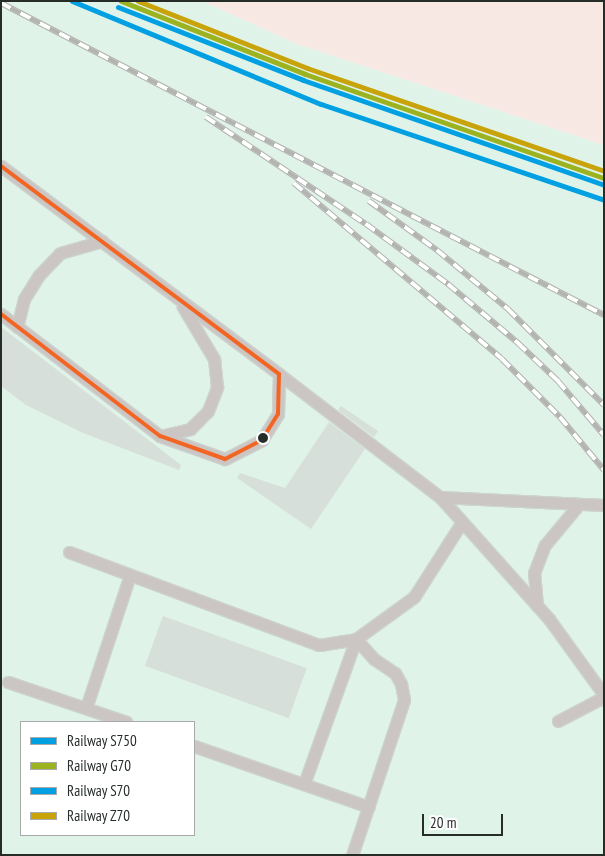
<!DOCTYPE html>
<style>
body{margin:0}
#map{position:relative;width:605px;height:856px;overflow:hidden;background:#eff9f4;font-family:"PT Sans Narrow",sans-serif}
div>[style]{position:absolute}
.built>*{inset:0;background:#e0f3e8}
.green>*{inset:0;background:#f7e8e4}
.building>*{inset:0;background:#d7dfdb;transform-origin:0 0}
.roads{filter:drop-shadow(1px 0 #ccd3cf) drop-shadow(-1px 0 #ccd3cf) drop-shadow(0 1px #ccd3cf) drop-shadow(0 -1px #ccd3cf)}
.service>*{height:11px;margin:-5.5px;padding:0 5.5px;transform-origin:5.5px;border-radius:5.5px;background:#cbc6c4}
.rail>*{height:5.5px;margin-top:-2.75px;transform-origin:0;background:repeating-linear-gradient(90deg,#fff 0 11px,#b3b3b1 0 22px);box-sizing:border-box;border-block:1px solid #b3b3b1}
.bus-1>*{height:4px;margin:-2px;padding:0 2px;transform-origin:2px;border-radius:2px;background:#f26522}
.rail-1>*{height:5px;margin:-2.5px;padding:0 2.5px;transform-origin:2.5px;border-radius:2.5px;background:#00a0e3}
.rail-2>*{height:5px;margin:-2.5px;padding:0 2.5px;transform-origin:2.5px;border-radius:2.5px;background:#9bb320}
.rail-3>*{height:5px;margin:-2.5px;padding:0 2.5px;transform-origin:2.5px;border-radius:2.5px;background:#00a0e3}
.rail-4>*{height:5px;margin:-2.5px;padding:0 2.5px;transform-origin:2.5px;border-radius:2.5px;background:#c8a40a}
.dots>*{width:14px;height:14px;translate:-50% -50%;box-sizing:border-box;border:2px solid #fff;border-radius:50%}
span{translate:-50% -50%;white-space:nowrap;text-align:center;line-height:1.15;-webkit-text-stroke:4.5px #fff;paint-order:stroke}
.frame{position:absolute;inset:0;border:2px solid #262d29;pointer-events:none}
.legend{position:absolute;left:20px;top:721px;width:175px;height:115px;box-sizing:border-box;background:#fff;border:1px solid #a8aba9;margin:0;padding:6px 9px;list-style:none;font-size:15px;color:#262d29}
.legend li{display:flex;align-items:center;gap:10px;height:25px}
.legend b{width:25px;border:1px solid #a8aba9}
.scale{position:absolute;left:422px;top:814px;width:81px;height:22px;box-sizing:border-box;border:2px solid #262d29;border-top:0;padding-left:6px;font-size:15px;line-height:18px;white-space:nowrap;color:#262d29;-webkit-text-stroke:4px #fff;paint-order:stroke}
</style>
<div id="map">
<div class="built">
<i style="clip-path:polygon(evenodd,1px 1px,202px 1px,297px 44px,604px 145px,604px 855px,1px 855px,1px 1px,21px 722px,194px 722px,194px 835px,21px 835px,21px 722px)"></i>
</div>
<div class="green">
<i style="clip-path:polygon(202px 1px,604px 1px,604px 145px,297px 44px)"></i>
</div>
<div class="building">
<i style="clip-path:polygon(1px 327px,181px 465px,179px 470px,83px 433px,26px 405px,1px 386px)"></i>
<i style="clip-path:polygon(341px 406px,378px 431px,374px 437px,338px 410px)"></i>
<i style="clip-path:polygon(329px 422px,365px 449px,311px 529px,237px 478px,240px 473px,285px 488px)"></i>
<i style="left:163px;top:616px;width:153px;height:53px;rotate:20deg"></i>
</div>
<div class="roads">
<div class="service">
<i style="left:1px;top:166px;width:347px;rotate:36.8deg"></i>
<i style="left:279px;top:374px;width:40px;rotate:91.4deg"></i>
<i style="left:278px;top:414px;width:31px;rotate:122deg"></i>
<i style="left:262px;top:440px;width:42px;rotate:152.8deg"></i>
<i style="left:225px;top:459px;width:69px;rotate:-160.5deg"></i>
<i style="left:160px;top:436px;width:200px;rotate:-142.5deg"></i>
<i style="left:17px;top:327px;width:29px;rotate:-76deg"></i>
<i style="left:24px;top:299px;width:28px;rotate:-58deg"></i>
<i style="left:39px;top:275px;width:30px;rotate:-46deg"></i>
<i style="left:60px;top:253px;width:44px;rotate:-15.9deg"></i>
<i style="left:279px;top:374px;width:203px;rotate:37.4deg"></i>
<i style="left:440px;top:497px;width:164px;rotate:2.8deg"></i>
<i style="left:160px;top:436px;width:31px;rotate:-13deg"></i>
<i style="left:190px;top:429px;width:25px;rotate:-45deg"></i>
<i style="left:208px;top:411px;width:26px;rotate:-69deg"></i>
<i style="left:217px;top:387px;width:28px;rotate:-96deg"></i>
<i style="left:214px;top:359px;width:61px;rotate:-120.8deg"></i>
<i style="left:440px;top:497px;width:164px;rotate:48.2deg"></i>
<i style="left:549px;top:619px;width:94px;rotate:54.1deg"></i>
<i style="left:69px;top:552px;width:267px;rotate:20.4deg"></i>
<i style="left:319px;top:645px;width:37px;rotate:-9deg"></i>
<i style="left:356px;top:639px;width:72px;rotate:-35.9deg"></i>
<i style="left:414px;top:597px;width:89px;rotate:-57.4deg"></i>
<i style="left:537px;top:606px;width:33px;rotate:-95deg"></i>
<i style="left:534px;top:573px;width:30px;rotate:-69deg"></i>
<i style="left:545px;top:545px;width:53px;rotate:-50.3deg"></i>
<i style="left:8px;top:682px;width:125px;rotate:18.7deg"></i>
<i style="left:86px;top:708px;width:140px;rotate:-71.7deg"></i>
<i style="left:558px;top:721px;width:52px;rotate:-27.6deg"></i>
<i style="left:194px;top:746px;width:185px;rotate:19.2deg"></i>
<i style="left:304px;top:784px;width:154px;rotate:-70.3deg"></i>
<i style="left:356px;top:639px;width:27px;rotate:48deg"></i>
<i style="left:374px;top:659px;width:25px;rotate:34deg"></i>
<i style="left:395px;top:673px;width:13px;rotate:61deg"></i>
<i style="left:401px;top:684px;width:16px;rotate:79deg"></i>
<i style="left:404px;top:700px;width:163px;rotate:108.5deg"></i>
</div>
</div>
<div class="rail">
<i style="left:1px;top:3px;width:679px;rotate:27.36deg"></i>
<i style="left:206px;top:117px;width:192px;rotate:33.8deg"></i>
<i style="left:366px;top:224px;width:102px;rotate:36.2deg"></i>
<i style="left:448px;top:284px;width:92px;rotate:40.1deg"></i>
<i style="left:518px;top:343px;width:55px;rotate:43.5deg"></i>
<i style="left:558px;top:381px;width:71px;rotate:49.6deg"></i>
<i style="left:294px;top:183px;width:272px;rotate:40.2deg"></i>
<i style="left:502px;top:359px;width:82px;rotate:45deg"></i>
<i style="left:560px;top:417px;width:69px;rotate:50.3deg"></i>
<i style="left:369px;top:201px;width:84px;rotate:35.8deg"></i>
<i style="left:437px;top:250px;width:92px;rotate:39.7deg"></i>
<i style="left:508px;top:309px;width:136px;rotate:45deg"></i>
</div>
<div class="bus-1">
<i style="left:1px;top:166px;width:347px;rotate:36.8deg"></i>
<i style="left:279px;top:374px;width:40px;rotate:91.4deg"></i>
<i style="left:278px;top:414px;width:31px;rotate:122deg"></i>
<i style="left:262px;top:440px;width:42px;rotate:152.8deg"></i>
<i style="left:225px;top:459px;width:69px;rotate:-160.5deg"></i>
<i style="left:160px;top:436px;width:200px;rotate:-142.5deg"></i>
</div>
<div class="rail-1">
<i style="left:72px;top:1px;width:269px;rotate:22.5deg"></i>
<i style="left:321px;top:104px;width:299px;rotate:18.7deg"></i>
</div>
<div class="rail-2">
<i style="left:121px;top:1px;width:198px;rotate:21.6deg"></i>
<i style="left:305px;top:74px;width:317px;rotate:19.2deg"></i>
</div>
<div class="rail-3">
<i style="left:118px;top:7px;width:199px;rotate:21.5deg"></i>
<i style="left:303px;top:80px;width:317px;rotate:19.2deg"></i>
</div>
<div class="rail-4">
<i style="left:138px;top:1px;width:182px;rotate:21.6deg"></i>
<i style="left:307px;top:68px;width:314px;rotate:19.1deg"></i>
</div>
<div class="dots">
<i style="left:263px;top:438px;background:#262d29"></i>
</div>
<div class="frame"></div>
<ul class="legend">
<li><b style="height:6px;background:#00a0e3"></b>Railway S750</li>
<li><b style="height:6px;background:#9bb320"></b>Railway G70</li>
<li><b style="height:6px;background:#00a0e3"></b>Railway S70</li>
<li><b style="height:6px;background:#c8a40a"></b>Railway Z70</li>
</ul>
<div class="scale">20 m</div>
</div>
